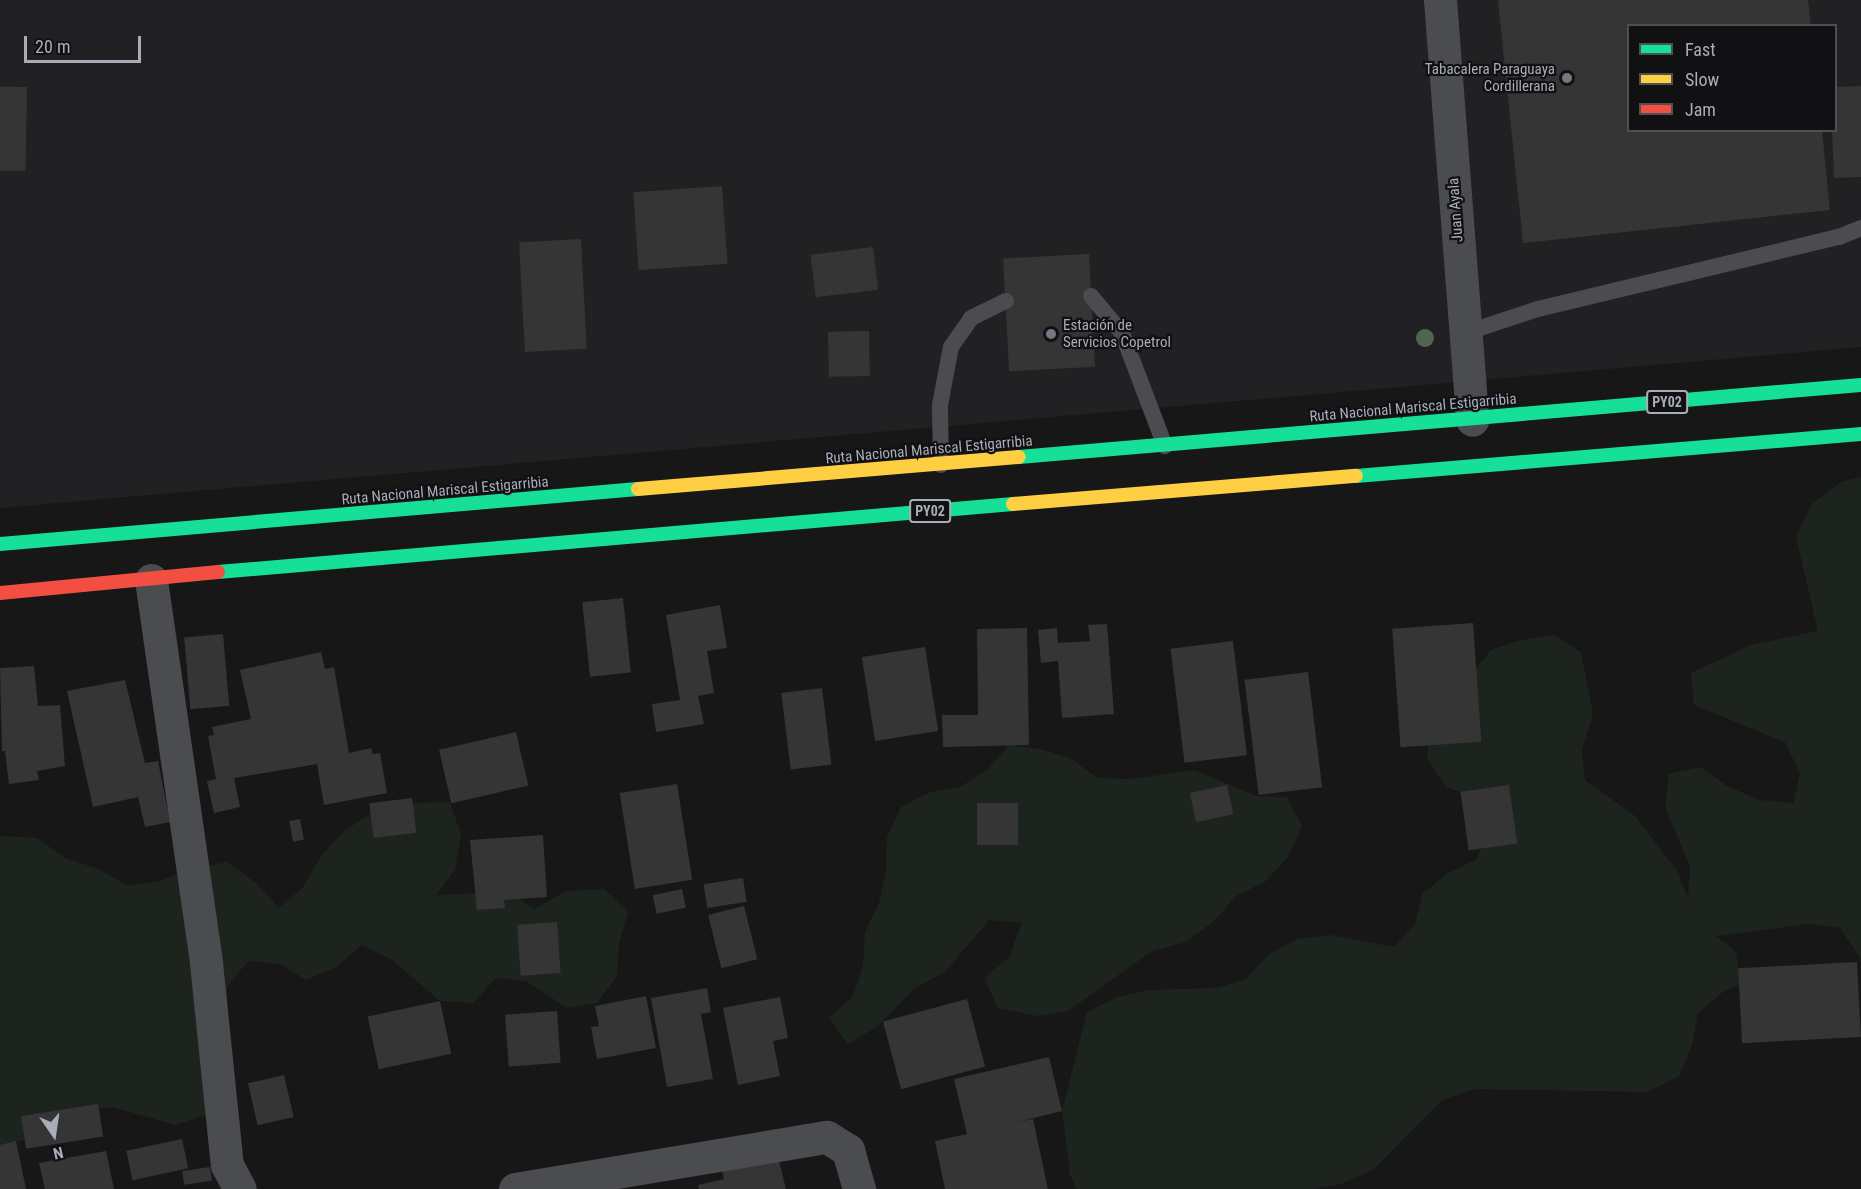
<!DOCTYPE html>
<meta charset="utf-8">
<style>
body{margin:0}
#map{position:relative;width:1861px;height:1189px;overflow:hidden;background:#171717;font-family:"Roboto Condensed",sans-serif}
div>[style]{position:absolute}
.built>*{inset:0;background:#212123}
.green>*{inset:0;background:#1d241e}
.building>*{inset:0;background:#353536;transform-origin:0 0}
.lane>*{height:16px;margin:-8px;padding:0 8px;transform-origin:8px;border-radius:8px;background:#4b4c50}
.street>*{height:33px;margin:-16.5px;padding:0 16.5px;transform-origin:16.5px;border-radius:16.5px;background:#4b4c50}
.fast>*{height:14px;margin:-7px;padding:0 7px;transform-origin:7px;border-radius:7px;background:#16e098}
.slow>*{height:14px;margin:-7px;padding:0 7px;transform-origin:7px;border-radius:7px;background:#ffcf43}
.jam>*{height:14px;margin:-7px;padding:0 7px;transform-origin:7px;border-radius:7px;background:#f24e42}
.trees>*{width:18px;height:18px;margin:-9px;border-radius:50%;background:#506451}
.dots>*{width:16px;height:16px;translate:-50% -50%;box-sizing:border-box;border:3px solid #111113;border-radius:50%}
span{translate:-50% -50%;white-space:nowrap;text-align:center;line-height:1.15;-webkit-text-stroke:4.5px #111113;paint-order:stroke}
.shield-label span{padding:2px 4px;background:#111113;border:2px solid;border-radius:4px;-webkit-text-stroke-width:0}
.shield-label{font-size:14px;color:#a8adb8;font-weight:700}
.poi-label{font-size:15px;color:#a8adb8}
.right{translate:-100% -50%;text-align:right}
.left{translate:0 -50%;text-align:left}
.street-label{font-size:15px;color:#a8adb8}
.legend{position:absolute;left:1627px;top:24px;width:210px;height:108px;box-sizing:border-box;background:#111113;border:2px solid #4d4f55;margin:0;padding:8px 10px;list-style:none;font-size:18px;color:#a8adb8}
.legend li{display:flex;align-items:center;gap:12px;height:30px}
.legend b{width:30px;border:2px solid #4d4f55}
.north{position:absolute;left:24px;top:1105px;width:60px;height:60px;-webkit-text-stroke:4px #111113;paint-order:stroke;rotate:167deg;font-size:16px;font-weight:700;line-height:24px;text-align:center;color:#a8adb8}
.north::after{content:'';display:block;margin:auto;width:21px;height:27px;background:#a8adb8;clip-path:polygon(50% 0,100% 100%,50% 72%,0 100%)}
.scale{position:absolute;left:24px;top:36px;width:117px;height:27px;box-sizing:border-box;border:3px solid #a8adb8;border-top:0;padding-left:8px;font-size:18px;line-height:21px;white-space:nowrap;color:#a8adb8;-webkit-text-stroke:4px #111113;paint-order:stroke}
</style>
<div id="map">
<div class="built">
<i style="clip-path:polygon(evenodd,0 0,1861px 0,1861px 347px,0 508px,0 0,1628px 26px,1836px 26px,1836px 130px,1628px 130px,1628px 26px)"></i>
</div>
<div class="green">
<i style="clip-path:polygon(1861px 477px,1861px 959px,1840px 928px,1808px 924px,1716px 936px,1736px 952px,1740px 984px,1724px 991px,1698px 1013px,1692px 1045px,1679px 1076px,1647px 1092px,1475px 1089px,1442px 1100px,1373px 1170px,1341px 1184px,1315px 1189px,1077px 1189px,1070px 1175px,1062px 1111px,1087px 1012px,1117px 997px,1150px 990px,1216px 988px,1246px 979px,1268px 955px,1297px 939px,1330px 935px,1394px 947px,1415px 925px,1422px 894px,1447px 874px,1477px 859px,1488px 828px,1478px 799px,1446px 787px,1427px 758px,1429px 727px,1491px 650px,1521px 640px,1554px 635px,1581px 652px,1593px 714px,1582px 750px,1585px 780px,1635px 816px,1676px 869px,1688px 898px,1690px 866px,1665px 807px,1669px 774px,1700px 767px,1727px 786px,1759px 800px,1793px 803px,1800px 773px,1785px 742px,1694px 705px,1691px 673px,1751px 645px,1818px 631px,1796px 537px,1813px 503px,1841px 482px)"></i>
<i style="clip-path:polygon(1009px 745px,1040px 749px,1070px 758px,1098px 778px,1130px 779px,1195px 770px,1256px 796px,1287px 797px,1302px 826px,1288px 857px,1266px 881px,1236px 896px,1214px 921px,1186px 942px,1152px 951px,1068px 1011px,1037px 1016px,998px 1008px,984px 978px,1009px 957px,1022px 923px,989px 920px,945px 972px,915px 988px,878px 1026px,848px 1044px,829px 1018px,853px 996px,863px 966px,865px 932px,879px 903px,886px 870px,887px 837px,901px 807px,930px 792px,960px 787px,987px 770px)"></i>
<i style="clip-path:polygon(450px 802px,461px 835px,455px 870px,436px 895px,507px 892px,535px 909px,566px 891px,604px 889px,628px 912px,619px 943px,617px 976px,597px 1003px,567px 1008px,526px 981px,496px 978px,473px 1003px,440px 1001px,391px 959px,362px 945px,336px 967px,306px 980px,280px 964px,248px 961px,227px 987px,228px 1020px,206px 1115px,175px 1125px,113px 1107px,81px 1111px,55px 1132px,0 1146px,0 836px,37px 838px,65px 858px,99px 869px,127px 886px,160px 881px,191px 869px,227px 862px,256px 883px,279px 908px,303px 887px,322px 855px,344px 831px,374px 812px,407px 803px)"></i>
</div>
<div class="building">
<i style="clip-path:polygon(1498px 0,1808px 0,1811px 26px,1628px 26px,1628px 130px,1822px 130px,1830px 210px,1523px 243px)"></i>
<i style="clip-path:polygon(1861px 86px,1861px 177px,1834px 178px,1832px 130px,1836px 130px,1836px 87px)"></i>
<i style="left:27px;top:87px;width:84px;height:27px;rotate:91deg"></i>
<i style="left:722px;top:186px;width:78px;height:89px;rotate:86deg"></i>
<i style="left:581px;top:239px;width:110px;height:62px;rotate:87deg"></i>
<i style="left:873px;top:247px;width:43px;height:63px;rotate:83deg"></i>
<i style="left:1089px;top:254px;width:113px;height:86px;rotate:87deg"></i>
<i style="left:869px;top:331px;width:45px;height:41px;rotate:89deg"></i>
<i style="left:623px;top:598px;width:75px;height:41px;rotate:84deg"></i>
<i style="clip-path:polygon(720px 605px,727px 648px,707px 651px,714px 693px,698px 696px,704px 724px,656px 732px,652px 704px,680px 700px,666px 615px)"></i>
<i style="left:1473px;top:623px;width:119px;height:81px;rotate:86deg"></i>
<i style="clip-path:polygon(1107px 624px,1114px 714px,1062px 718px,1058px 661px,1041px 663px,1038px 630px,1057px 628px,1058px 643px,1090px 641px,1088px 625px)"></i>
<i style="clip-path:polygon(1027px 628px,1029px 745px,943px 747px,942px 715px,978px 715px,977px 629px)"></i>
<i style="left:223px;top:634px;width:72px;height:39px;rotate:85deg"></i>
<i style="left:1233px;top:641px;width:115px;height:63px;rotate:83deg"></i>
<i style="left:925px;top:647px;width:85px;height:64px;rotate:81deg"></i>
<i style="clip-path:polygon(321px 652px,325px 669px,334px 667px,349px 753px,371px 748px,373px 754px,380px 753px,387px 793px,324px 805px,317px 764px,234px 778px,240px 807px,214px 813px,207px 781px,216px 779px,208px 736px,214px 735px,212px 727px,251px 719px,240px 670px)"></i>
<i style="clip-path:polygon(34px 666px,38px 706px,60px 705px,65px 766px,37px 771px,39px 780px,9px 784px,5px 751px,2px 751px,0 668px)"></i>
<i style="left:1308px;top:672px;width:116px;height:64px;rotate:83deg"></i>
<i style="clip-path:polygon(125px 680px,145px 763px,158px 761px,170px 822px,145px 827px,138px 797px,93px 807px,67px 691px)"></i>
<i style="left:822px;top:688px;width:77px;height:41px;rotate:83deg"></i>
<i style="left:516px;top:732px;width:55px;height:79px;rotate:77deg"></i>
<i style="left:677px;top:784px;width:97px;height:58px;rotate:81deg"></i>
<i style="left:1227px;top:785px;width:30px;height:38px;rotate:78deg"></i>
<i style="left:1509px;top:785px;width:59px;height:49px;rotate:82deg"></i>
<i style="left:412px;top:798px;width:35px;height:43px;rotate:83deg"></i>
<i style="left:977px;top:803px;width:41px;height:42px"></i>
<i style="left:300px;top:819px;width:21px;height:11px;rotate:79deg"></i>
<i style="clip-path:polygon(543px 835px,547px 897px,504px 900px,505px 908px,477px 910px,470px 840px)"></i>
<i style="left:743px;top:878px;width:24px;height:40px;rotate:81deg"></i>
<i style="left:682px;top:889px;width:19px;height:30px;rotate:78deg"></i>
<i style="left:744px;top:906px;width:55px;height:37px;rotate:76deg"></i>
<i style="left:557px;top:922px;width:51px;height:40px;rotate:86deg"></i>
<i style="left:1857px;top:962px;width:75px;height:119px;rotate:87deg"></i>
<i style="clip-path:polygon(707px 988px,711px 1012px,701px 1014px,713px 1079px,667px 1087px,651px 998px)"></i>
<i style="clip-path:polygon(646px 996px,656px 1048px,597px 1059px,591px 1027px,599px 1026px,595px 1006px)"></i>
<i style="clip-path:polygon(780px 997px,788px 1038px,773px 1041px,780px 1076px,738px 1085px,723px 1008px)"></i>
<i style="left:967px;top:999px;width:70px;height:87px;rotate:75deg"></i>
<i style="left:440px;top:1001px;width:54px;height:74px;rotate:78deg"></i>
<i style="left:557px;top:1011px;width:52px;height:52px;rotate:86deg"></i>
<i style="clip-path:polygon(1049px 1057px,1062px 1111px,1017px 1122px,1033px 1119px,1048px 1189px,945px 1189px,935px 1141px,967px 1134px,954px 1079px)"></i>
<i style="left:284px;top:1075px;width:43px;height:37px;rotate:77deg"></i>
<i style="left:98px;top:1104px;width:33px;height:78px;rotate:81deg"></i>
<i style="left:182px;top:1139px;width:30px;height:57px;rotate:78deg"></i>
<i style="clip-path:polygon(16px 1141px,26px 1189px,0 1189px,0 1145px)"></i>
<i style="clip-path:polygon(106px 1151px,114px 1189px,45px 1189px,39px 1163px)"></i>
<i style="clip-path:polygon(778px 1157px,786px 1189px,699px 1189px,698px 1185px,724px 1179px,722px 1171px)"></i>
<i style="left:210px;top:1167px;width:14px;height:28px;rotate:82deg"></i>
</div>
<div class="lane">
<i style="left:1091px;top:296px;width:48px;rotate:50deg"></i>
<i style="left:1122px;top:333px;width:121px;rotate:69.2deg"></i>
<i style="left:1465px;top:333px;width:77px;rotate:-18.2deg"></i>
<i style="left:1538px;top:309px;width:309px;rotate:-13.5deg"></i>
<i style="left:1839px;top:237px;width:24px;rotate:-22deg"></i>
<i style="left:941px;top:465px;width:60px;rotate:-91deg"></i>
<i style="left:940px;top:405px;width:59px;rotate:-79.3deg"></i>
<i style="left:951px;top:347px;width:35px;rotate:-55deg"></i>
<i style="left:971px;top:318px;width:39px;rotate:-26deg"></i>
</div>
<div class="street">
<i style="left:1440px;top:0;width:421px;rotate:85.6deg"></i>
<i style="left:151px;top:580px;width:387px;rotate:81.8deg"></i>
<i style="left:206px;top:963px;width:203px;rotate:84.1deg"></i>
<i style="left:227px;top:1165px;width:27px;rotate:62deg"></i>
<i style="left:515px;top:1189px;width:316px;rotate:-9.5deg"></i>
<i style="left:827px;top:1137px;width:25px;rotate:32deg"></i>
<i style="left:848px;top:1150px;width:41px;rotate:74.2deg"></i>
</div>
<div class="fast">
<i style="left:1019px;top:457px;width:845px;rotate:-4.89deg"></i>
<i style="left:1356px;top:476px;width:507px;rotate:-4.75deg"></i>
<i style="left:0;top:544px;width:640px;rotate:-4.93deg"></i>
<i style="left:218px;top:572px;width:798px;rotate:-4.89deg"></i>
</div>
<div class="slow">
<i style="left:638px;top:489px;width:382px;rotate:-4.8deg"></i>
<i style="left:1013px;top:504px;width:344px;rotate:-4.7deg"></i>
</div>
<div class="jam">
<i style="left:0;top:593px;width:219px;rotate:-5.5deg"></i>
</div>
<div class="trees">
<i style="left:1425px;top:338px"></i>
</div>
<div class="dots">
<i style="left:1567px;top:78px;background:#757880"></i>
<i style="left:1051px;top:334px;background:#757880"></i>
</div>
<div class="shield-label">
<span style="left:1667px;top:402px">PY02</span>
<span style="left:930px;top:511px">PY02</span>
</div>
<div class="poi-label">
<span class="right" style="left:1555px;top:78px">Tabacalera Paraguaya<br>Cordillerana</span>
<span class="left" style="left:1063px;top:334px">Estación de<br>Servicios Copetrol</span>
</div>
<div class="street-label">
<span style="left:1456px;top:210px;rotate:-94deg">Juan Ayala</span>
<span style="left:1413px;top:408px;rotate:-5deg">Ruta Nacional Mariscal Estigarribia</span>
<span style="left:929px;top:450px;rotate:-5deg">Ruta Nacional Mariscal Estigarribia</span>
<span style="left:445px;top:491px;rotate:-5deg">Ruta Nacional Mariscal Estigarribia</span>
</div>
<ul class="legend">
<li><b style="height:8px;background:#16e098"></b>Fast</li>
<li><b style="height:8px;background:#ffcf43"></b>Slow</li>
<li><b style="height:8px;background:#f24e42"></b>Jam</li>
</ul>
<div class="north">N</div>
<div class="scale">20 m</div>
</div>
